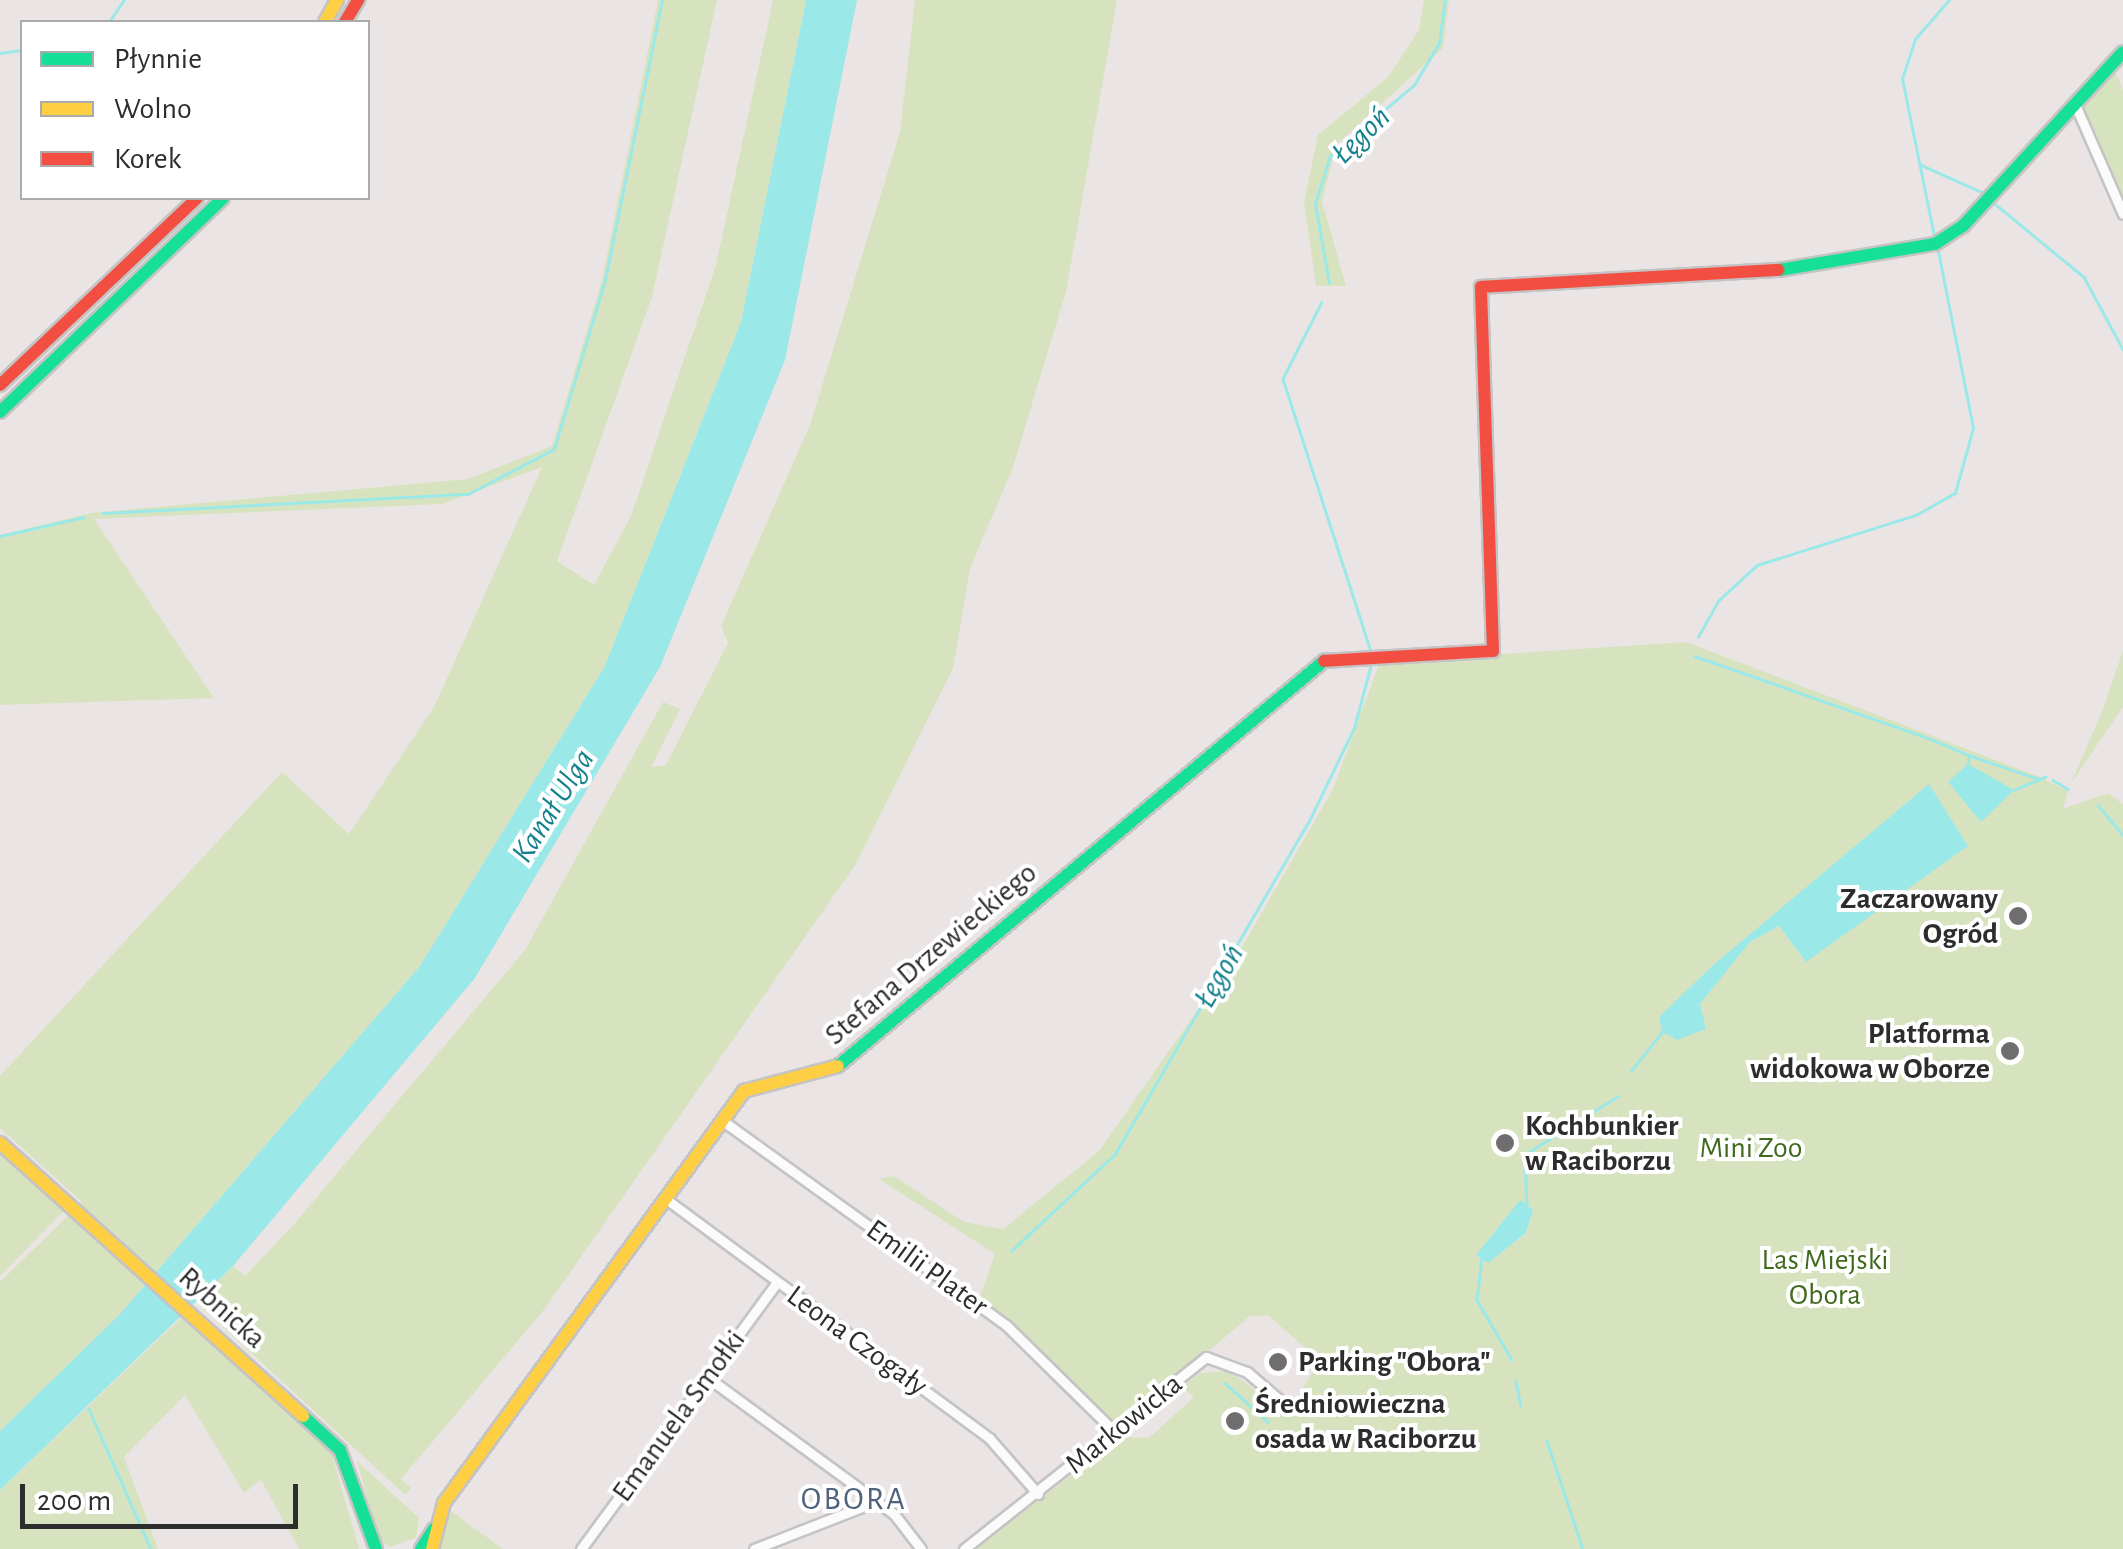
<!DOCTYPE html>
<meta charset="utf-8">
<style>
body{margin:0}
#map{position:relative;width:2123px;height:1549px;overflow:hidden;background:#eae5e4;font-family:"Alegreya Sans",sans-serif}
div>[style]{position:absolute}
.green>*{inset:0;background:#d7e3bf}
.water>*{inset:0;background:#9be8e8}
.stream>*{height:2.5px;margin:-1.25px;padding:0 1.25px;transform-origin:1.25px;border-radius:1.25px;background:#9be8e8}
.roads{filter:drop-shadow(2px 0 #c5c4c4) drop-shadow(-2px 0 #c5c4c4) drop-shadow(0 2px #c5c4c4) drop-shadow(0 -2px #c5c4c4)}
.street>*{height:9px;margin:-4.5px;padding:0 4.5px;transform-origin:4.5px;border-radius:4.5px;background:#fcfbfb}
.fast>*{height:12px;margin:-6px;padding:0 6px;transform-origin:6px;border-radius:6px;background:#16e098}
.slow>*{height:12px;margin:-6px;padding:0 6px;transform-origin:6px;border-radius:6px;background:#ffcf43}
.jam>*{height:12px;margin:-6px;padding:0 6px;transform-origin:6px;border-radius:6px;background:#f24e42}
.dots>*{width:28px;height:28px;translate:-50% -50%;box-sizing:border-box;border:5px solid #fff;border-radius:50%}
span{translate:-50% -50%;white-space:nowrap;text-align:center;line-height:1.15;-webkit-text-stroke:8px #fff;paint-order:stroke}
.poi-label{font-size:30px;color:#2d2d2d;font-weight:700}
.right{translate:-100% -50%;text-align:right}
.left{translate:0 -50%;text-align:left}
.street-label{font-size:30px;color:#2d2d2d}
.park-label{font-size:30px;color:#41691e}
.water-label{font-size:32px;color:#14828c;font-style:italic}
.neighbourhood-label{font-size:32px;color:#4f637c;letter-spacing:2.5px}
.legend{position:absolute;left:20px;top:20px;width:350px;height:180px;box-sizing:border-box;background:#fff;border:2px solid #ababab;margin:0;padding:12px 18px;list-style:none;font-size:30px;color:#2d2d2d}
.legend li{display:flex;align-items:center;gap:20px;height:50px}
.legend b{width:50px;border:2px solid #ababab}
.scale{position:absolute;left:20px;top:1484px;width:278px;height:45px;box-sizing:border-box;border:5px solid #2d2d2d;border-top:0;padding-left:12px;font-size:30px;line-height:35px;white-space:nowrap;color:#2d2d2d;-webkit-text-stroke:8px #fff;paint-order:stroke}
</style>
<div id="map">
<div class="green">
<i style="clip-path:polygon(658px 0,717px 0,652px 297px,557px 561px,594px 585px,631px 516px,716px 265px,773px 0,806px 0,741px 322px,605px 666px,420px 966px,120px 1314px,0 1431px,0 1282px,82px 1202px,0 1128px,0 1076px,282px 772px,349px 834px,435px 705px,542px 467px,442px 504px,94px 519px,214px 698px,0 705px,0 535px,91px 513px,468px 479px,552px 446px,602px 280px)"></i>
<i style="clip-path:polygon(915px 0,1117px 0,1066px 292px,1012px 470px,970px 568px,953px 668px,856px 864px,543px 1311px,401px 1479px,411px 1488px,405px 1495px,196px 1302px,233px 1266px,245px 1276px,295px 1223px,525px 950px,663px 702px,680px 709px,651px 767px,666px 765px,728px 643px,721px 626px,810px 425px,900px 132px)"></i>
<i style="clip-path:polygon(1424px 0,1449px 0,1443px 48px,1337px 144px,1322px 201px,1346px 286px,1316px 286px,1304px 202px,1318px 135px,1388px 77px,1419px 30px)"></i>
<i style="clip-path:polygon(2113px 67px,2123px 90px,2123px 201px,2080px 101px)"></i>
<i style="clip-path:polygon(evenodd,1686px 642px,2040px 777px,2068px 791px,2063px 809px,2108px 793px,2123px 804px,2123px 1549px,976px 1549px,1121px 1437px,1149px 1438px,1194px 1397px,1182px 1387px,1200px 1373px,1229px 1371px,1288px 1414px,1319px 1360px,1269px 1316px,1250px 1316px,1116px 1429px,979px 1300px,995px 1254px,879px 1179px,894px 1176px,964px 1222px,1003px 1229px,1099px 1151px,1245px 942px,1333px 789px,1380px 662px,1686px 642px,1929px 785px,1968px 846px,1805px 961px,1779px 926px,1750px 942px,1700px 1004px,1691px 987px,1712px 966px,1929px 785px,1686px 642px,1520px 1200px,1533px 1210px,1526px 1234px,1488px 1262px,1476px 1255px,1520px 1200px)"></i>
<i style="clip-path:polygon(2123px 651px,2123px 707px,2070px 785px,2102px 712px)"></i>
<i style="clip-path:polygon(0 1153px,65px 1210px,0 1276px)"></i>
<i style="clip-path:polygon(181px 1318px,331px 1451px,359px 1549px,299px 1549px,261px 1480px,244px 1493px,185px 1395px,124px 1457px,158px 1549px,0 1549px,0 1490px)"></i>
<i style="clip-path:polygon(357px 1461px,419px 1518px,416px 1538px,389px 1547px,377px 1536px)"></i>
<i style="clip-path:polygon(447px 1508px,503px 1549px,439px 1549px)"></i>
</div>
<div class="water">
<i style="clip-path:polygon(806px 0,857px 0,785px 360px,660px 667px,475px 978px,233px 1266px,0 1490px,0 1431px,120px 1314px,420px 966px,605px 666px,741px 322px)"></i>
<i style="clip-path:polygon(1968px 764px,2014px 790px,1981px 822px,1948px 782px)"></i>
<i style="clip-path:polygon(1929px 784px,1968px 846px,1806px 962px,1779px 926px,1750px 942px,1700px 1004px,1706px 1029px,1677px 1040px,1662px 1032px,1659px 1017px,1712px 966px)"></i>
<i style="clip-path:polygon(1520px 1200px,1533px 1210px,1526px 1233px,1488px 1263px,1476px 1255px)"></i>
</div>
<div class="stream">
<i style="left:109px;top:22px;width:27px;rotate:-56deg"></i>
<i style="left:0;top:53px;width:22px;rotate:-8deg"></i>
<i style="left:1921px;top:165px;width:69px;rotate:24deg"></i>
<i style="left:1994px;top:203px;width:117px;rotate:39.4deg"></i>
<i style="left:2084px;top:277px;width:82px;rotate:61.6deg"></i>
<i style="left:1934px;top:236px;width:160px;rotate:-101.5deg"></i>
<i style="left:1902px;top:79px;width:42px;rotate:-72deg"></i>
<i style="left:1915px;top:39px;width:52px;rotate:-48.9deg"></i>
<i style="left:1329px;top:283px;width:80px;rotate:-100deg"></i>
<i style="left:1315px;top:204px;width:50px;rotate:-72.6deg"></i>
<i style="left:1330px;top:156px;width:110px;rotate:-40.2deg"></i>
<i style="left:1414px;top:85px;width:49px;rotate:-59.2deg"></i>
<i style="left:1439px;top:43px;width:43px;rotate:-82.1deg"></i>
<i style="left:1322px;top:302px;width:86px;rotate:116.9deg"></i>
<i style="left:1283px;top:379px;width:284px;rotate:72.1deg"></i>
<i style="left:103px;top:513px;width:365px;rotate:-3deg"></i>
<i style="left:468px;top:494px;width:97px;rotate:-27.6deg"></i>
<i style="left:554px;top:449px;width:177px;rotate:-73.2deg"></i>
<i style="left:605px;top:280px;width:286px;rotate:-78.5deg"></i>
<i style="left:0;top:536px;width:86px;rotate:-12.7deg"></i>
<i style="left:1698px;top:637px;width:41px;rotate:-60.9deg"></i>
<i style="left:1718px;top:601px;width:53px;rotate:-42.7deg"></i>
<i style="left:1757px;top:565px;width:167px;rotate:-17.5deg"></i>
<i style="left:1916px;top:515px;width:45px;rotate:-29.4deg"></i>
<i style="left:1955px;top:493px;width:67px;rotate:-74.5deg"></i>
<i style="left:1973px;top:428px;width:180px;rotate:-101.2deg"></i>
<i style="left:1695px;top:656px;width:252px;rotate:19.4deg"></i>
<i style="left:1933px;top:740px;width:39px;rotate:23deg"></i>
<i style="left:1969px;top:755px;width:9px;rotate:96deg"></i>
<i style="left:1971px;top:756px;width:69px;rotate:18.7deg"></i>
<i style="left:2053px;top:780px;width:17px;rotate:31deg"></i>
<i style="left:2014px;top:790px;width:34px;rotate:-23deg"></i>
<i style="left:2098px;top:805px;width:39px;rotate:50deg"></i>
<i style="left:1631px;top:1071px;width:50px;rotate:-51.5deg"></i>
<i style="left:1524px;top:1155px;width:111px;rotate:-32.1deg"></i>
<i style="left:1525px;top:1161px;width:44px;rotate:87.4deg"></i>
<i style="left:1011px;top:1251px;width:142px;rotate:-43deg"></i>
<i style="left:1115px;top:1154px;width:385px;rotate:-59.8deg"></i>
<i style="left:1309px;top:821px;width:103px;rotate:-64.2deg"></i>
<i style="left:1354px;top:728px;width:66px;rotate:-75.1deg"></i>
<i style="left:1482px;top:1259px;width:41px;rotate:97deg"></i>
<i style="left:1477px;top:1300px;width:69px;rotate:59.7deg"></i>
<i style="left:1516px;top:1381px;width:25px;rotate:79deg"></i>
<i style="left:1225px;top:1383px;width:58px;rotate:42.2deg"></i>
<i style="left:89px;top:1409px;width:153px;rotate:66.1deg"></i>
<i style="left:1547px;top:1441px;width:114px;rotate:71.6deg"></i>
</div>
<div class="roads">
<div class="street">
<i style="left:2074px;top:102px;width:122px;rotate:66.4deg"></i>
<i style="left:723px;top:1121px;width:349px;rotate:35.8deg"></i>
<i style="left:1006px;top:1325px;width:154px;rotate:44.5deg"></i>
<i style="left:666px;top:1199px;width:403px;rotate:36.5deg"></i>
<i style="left:990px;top:1439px;width:73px;rotate:48.9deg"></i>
<i style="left:707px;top:1377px;width:232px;rotate:36.2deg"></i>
<i style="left:894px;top:1514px;width:44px;rotate:52.4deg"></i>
<i style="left:581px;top:1549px;width:331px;rotate:-53.7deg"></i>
<i style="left:754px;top:1549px;width:132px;rotate:-21.3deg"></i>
<i style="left:964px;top:1549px;width:309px;rotate:-38.4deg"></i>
<i style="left:1206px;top:1357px;width:44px;rotate:20.1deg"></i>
<i style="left:1247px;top:1372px;width:54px;rotate:40.5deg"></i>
</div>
<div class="fast">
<i style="left:1779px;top:270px;width:158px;rotate:-9.5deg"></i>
<i style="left:1935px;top:244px;width:33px;rotate:-33deg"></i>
<i style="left:1963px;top:226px;width:236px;rotate:-47.4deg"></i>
<i style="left:0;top:412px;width:309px;rotate:-43.8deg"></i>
<i style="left:838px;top:1066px;width:633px;rotate:-39.81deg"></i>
<i style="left:303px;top:1416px;width:50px;rotate:42.6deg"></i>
<i style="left:340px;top:1450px;width:105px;rotate:70deg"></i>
<i style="left:421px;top:1549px;width:24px;rotate:-57deg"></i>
</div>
<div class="slow">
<i style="left:325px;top:22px;width:25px;rotate:-61deg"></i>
<i style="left:0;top:1143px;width:408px;rotate:42deg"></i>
<i style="left:432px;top:1549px;width:48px;rotate:-75.4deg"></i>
<i style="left:444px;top:1503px;width:510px;rotate:-53.94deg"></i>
<i style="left:744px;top:1091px;width:97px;rotate:-14.9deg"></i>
</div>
<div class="jam">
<i style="left:345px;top:22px;width:26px;rotate:-59deg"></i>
<i style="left:0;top:385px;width:272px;rotate:-43.5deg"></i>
<i style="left:1324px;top:661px;width:169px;rotate:-3.4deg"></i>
<i style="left:1493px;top:651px;width:364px;rotate:-91.9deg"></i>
<i style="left:1481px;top:287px;width:298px;rotate:-3.3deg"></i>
</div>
</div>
<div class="dots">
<i style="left:2018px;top:916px;background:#6f6d6d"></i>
<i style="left:2010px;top:1051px;background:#6f6d6d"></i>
<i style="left:1505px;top:1143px;background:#6f6d6d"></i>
<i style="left:1278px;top:1362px;background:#6f6d6d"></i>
<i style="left:1235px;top:1421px;background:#6f6d6d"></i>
</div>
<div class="poi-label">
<span class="right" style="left:1998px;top:916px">Zaczarowany<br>Ogród</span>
<span class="right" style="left:1990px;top:1051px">Platforma<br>widokowa w Oborze</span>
<span class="left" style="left:1525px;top:1143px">Kochbunkier<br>w Raciborzu</span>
<span class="left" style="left:1298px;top:1362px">Parking "Obora"</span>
<span class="left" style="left:1255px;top:1421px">Średniowieczna<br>osada w Raciborzu</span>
</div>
<div class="street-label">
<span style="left:931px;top:954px;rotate:-40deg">Stefana Drzewieckiego</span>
<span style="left:927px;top:1268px;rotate:36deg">Emilii Plater</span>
<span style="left:222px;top:1308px;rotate:42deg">Rybnicka</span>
<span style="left:857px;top:1341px;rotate:36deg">Leona Czogały</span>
<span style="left:679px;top:1416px;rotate:-54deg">Emanuela Smołki</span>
<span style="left:1124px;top:1424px;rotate:-39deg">Markowicka</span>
</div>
<div class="park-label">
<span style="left:1751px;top:1148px">Mini Zoo</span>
<span style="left:1825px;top:1277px">Las Miejski<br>Obora</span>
</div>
<div class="water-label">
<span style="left:1361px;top:135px;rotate:-44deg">Łęgoń</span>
<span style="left:553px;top:806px;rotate:-58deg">Kanał Ulga</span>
<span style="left:1219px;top:976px;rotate:-60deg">Łęgoń</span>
</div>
<div class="neighbourhood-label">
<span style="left:854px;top:1499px">OBORA</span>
</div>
<ul class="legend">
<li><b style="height:12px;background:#16e098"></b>Płynnie</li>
<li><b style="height:12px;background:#ffcf43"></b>Wolno</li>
<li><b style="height:12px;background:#f24e42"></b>Korek</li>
</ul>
<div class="scale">200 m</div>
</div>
